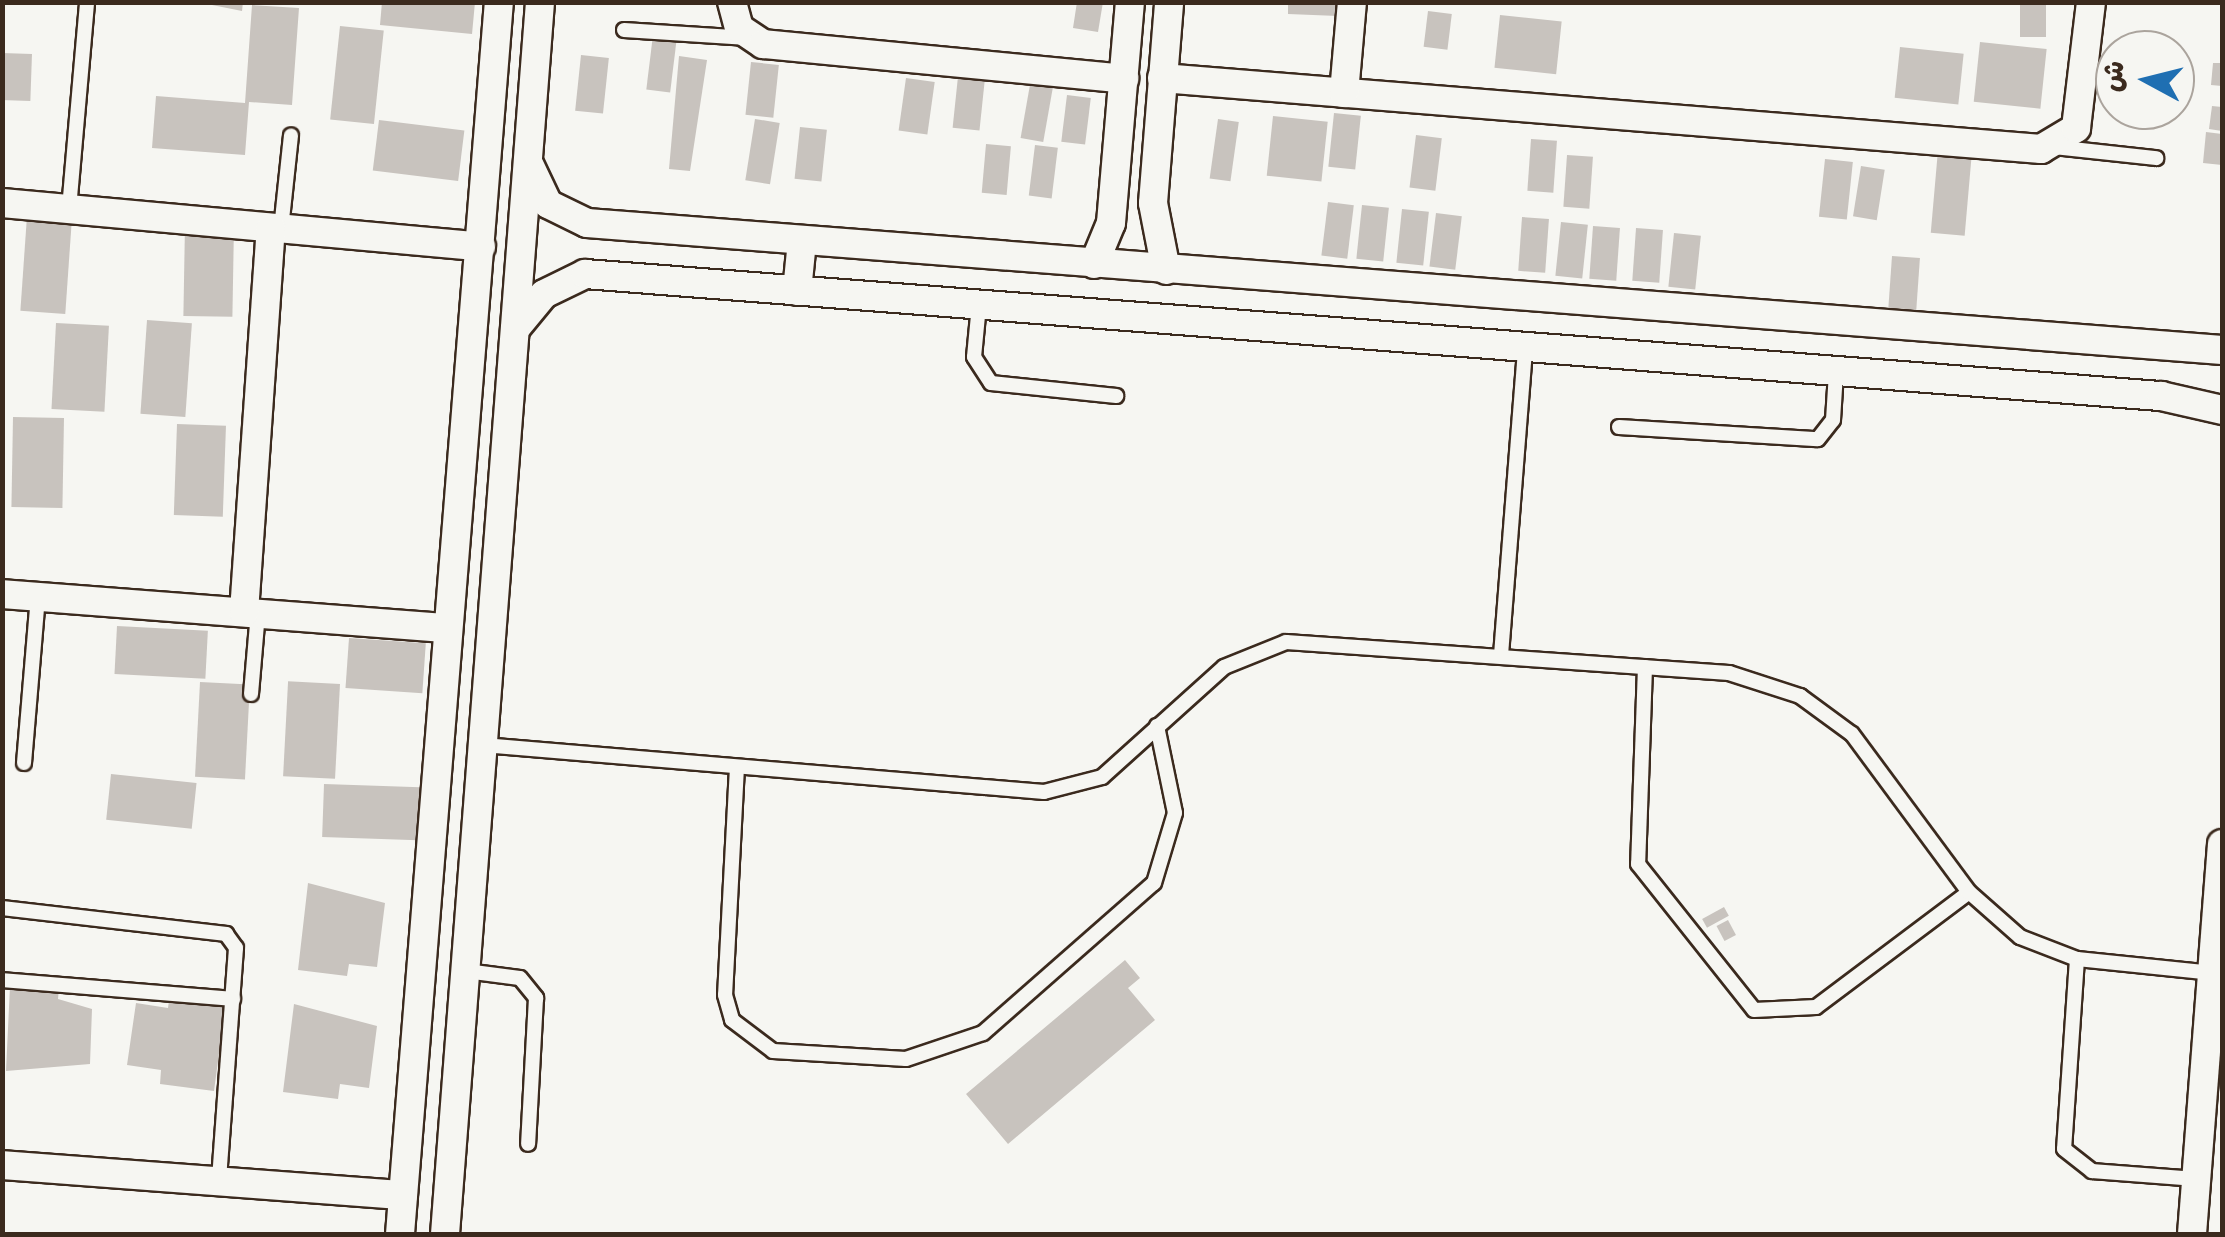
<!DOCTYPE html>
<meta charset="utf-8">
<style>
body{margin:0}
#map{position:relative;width:2225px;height:1237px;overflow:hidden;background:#f6f6f2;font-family:"Gochi Hand","Playpen Sans Arabic",sans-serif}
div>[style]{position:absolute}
.building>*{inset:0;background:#c8c3be;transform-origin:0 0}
.roads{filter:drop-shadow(2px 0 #3b2a1e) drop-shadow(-2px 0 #3b2a1e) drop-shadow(0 2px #3b2a1e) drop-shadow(0 -2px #3b2a1e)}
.service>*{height:14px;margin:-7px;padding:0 7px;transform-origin:7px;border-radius:7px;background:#f6f6f2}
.minor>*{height:28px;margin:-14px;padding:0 14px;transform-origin:14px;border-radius:14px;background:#f6f6f2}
span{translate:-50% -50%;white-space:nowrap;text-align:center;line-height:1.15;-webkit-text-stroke:9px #f6f6f2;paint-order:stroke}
.frame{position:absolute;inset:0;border:5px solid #3b2a1e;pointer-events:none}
.north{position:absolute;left:2095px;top:30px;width:100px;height:100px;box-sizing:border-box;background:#f6f6f2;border:2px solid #aba49d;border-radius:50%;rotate:277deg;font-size:28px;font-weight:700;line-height:40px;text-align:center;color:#3b2a1e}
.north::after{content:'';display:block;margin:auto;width:35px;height:45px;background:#1f6fb2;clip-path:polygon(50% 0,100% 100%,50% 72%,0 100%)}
</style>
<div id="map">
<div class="building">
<i style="clip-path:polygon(197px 2px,243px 2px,242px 11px)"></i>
<i style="clip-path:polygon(382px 2px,475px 2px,472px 34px,380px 25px)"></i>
<i style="clip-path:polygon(1077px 2px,1103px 2px,1098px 32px,1073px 28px)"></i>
<i style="clip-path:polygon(1288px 2px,1338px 2px,1338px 16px,1288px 14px)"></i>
<i style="left:2020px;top:2px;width:26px;height:35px"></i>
<i style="clip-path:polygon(252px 5px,299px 8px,292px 105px,249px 102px,245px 155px,152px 148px,156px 96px,245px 103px)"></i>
<i style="left:1428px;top:11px;width:24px;height:36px;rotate:7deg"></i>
<i style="left:1500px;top:15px;width:62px;height:53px;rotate:6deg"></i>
<i style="left:340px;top:26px;width:44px;height:94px;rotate:6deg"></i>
<i style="left:653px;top:35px;width:24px;height:55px;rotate:7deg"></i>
<i style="left:1980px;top:42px;width:67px;height:60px;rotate:6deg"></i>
<i style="left:1900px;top:47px;width:64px;height:51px;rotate:6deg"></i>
<i style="left:2px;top:53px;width:30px;height:47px;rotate:2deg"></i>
<i style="left:581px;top:55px;width:28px;height:56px;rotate:6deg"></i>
<i style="clip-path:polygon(679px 56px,707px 60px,690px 171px,669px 169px)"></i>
<i style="left:751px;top:62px;width:28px;height:53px;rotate:6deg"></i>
<i style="clip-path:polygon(2213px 63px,2222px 63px,2222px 86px,2211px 85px)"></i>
<i style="left:959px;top:67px;width:27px;height:61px;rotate:6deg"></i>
<i style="left:906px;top:78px;width:29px;height:53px;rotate:8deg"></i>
<i style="left:1031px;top:79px;width:23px;height:60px;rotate:10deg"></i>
<i style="left:1067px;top:95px;width:24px;height:47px;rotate:7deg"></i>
<i style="clip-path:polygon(2212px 106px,2222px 107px,2222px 131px,2209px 129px)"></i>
<i style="left:1334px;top:113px;width:27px;height:54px;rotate:6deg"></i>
<i style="left:1273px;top:116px;width:55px;height:60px;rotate:6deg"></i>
<i style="left:755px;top:119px;width:25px;height:62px;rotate:9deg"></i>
<i style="left:1218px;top:119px;width:21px;height:60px;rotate:8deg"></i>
<i style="left:379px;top:120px;width:86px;height:51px;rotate:7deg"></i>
<i style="left:800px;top:127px;width:27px;height:52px;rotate:6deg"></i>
<i style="clip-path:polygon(2206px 132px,2222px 134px,2222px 165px,2203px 163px)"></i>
<i style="left:1416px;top:135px;width:26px;height:53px;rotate:7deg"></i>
<i style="left:1531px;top:139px;width:26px;height:52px;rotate:4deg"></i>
<i style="left:986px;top:144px;width:25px;height:49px;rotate:5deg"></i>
<i style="left:1035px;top:145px;width:23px;height:51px;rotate:7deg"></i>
<i style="left:1938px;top:150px;width:34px;height:83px;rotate:5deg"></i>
<i style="left:1567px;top:155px;width:26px;height:52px;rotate:4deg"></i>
<i style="left:1825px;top:159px;width:28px;height:58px;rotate:6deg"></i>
<i style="left:1861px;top:166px;width:24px;height:51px;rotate:9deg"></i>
<i style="left:1328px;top:202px;width:26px;height:54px;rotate:7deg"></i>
<i style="left:1362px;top:205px;width:27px;height:54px;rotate:6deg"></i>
<i style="left:1402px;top:209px;width:27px;height:54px;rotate:6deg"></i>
<i style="left:1436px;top:213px;width:26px;height:54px;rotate:7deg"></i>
<i style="left:27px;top:216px;width:45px;height:95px;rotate:4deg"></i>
<i style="left:1522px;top:217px;width:27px;height:54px;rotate:4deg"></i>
<i style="left:1561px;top:222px;width:27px;height:54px;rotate:6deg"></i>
<i style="left:185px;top:224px;width:49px;height:92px;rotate:1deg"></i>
<i style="left:1593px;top:226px;width:27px;height:53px;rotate:4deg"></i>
<i style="left:1636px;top:228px;width:27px;height:53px;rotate:4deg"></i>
<i style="left:1674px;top:233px;width:27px;height:54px;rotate:6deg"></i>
<i style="left:1892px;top:256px;width:28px;height:52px;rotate:4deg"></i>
<i style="left:147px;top:320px;width:45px;height:94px;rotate:4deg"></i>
<i style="left:56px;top:323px;width:53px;height:86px;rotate:3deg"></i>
<i style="left:13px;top:417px;width:51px;height:90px;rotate:1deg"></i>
<i style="left:177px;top:424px;width:49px;height:91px;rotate:2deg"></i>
<i style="left:117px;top:626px;width:91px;height:48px;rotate:3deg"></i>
<i style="left:349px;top:638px;width:77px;height:50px;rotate:4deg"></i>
<i style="left:200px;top:682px;width:50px;height:95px;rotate:3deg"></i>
<i style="left:340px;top:684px;width:95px;height:52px;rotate:93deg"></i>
<i style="left:111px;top:774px;width:86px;height:46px;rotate:6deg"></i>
<i style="left:324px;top:784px;width:96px;height:53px;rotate:2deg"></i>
<i style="clip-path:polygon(308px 883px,385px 903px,377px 967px,349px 964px,347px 976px,298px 970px)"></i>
<i style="left:1724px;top:907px;width:10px;height:25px;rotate:61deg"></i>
<i style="left:1728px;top:920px;width:17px;height:13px;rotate:62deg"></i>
<i style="clip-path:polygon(1125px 960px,1140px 978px,1128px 988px,1155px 1020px,1008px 1144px,966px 1094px)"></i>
<i style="clip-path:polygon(10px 986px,59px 988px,58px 999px,92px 1009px,90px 1064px,6px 1071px)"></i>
<i style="clip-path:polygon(170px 993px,226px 1001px,214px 1091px,160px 1084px,161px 1070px,127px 1065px,136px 1003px,168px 1008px)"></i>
<i style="clip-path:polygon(294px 1004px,377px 1026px,369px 1088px,340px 1084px,338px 1099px,283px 1092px)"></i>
</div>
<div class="roads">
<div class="service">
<i style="left:624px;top:30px;width:124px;rotate:3.7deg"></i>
<i style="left:2054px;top:147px;width:103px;rotate:6.2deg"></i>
<i style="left:69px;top:209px;width:208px;rotate:-85deg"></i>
<i style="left:281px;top:229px;width:94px;rotate:-83.9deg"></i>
<i style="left:979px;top:305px;width:52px;rotate:95.5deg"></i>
<i style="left:974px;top:357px;width:31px;rotate:57deg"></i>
<i style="left:991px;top:383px;width:126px;rotate:5.9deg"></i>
<i style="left:1619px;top:427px;width:199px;rotate:3.5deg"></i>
<i style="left:1818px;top:439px;width:24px;rotate:-52deg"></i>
<i style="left:1833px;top:420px;width:48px;rotate:-86.4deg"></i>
<i style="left:1501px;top:655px;width:308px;rotate:-85.5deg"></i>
<i style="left:1645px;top:667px;width:197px;rotate:92deg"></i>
<i style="left:1638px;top:864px;width:186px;rotate:51.5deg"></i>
<i style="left:1754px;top:1010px;width:62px;rotate:-2.8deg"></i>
<i style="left:1816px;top:1007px;width:191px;rotate:-36.9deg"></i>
<i style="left:251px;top:694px;width:81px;rotate:-85.1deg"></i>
<i style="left:483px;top:745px;width:563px;rotate:4.79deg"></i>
<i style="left:1044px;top:792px;width:60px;rotate:-14.5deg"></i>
<i style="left:1102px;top:777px;width:164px;rotate:-42deg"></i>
<i style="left:1224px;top:667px;width:67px;rotate:-22deg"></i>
<i style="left:1286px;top:642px;width:444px;rotate:4deg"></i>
<i style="left:1729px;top:673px;width:75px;rotate:17.9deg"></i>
<i style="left:1800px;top:696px;width:64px;rotate:36.2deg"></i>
<i style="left:1852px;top:734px;width:197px;rotate:53.5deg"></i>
<i style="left:1969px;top:892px;width:68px;rotate:41.4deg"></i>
<i style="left:2020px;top:937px;width:61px;rotate:21.1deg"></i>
<i style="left:2077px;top:959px;width:137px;rotate:5.9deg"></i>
<i style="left:24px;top:763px;width:168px;rotate:-85.2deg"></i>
<i style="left:737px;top:767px;width:228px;rotate:93deg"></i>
<i style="left:725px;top:995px;width:26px;rotate:74deg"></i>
<i style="left:732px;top:1020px;width:51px;rotate:37.1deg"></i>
<i style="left:773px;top:1051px;width:133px;rotate:3.4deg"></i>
<i style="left:906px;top:1059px;width:81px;rotate:-18.7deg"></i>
<i style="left:983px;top:1033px;width:227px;rotate:-41.3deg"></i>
<i style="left:1154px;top:883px;width:73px;rotate:-73.3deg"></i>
<i style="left:1175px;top:813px;width:89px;rotate:-101.7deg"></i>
<i style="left:2px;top:908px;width:226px;rotate:6.6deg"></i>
<i style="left:226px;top:934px;width:17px;rotate:54deg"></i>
<i style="left:236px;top:948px;width:234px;rotate:94.2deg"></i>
<i style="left:2077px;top:959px;width:190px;rotate:93.9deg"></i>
<i style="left:2064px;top:1149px;width:36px;rotate:38deg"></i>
<i style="left:2092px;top:1171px;width:104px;rotate:4.4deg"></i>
<i style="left:466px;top:971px;width:54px;rotate:7.4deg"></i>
<i style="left:520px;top:978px;width:26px;rotate:51deg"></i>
<i style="left:536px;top:998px;width:146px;rotate:93.1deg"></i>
<i style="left:2px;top:980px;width:232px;rotate:4.7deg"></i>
</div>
<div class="minor">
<i style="left:732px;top:2px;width:27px;rotate:75deg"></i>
<i style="left:739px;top:28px;width:29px;rotate:34deg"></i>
<i style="left:763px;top:44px;width:363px;rotate:5.5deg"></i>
<i style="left:1162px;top:78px;width:882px;rotate:4.62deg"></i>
<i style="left:2041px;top:149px;width:41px;rotate:-31deg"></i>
<i style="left:2076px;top:128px;width:127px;rotate:-83.2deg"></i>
<i style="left:1344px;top:93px;width:91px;rotate:-85deg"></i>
<i style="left:529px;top:164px;width:44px;rotate:64.6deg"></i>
<i style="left:548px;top:204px;width:43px;rotate:26deg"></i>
<i style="left:587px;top:223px;width:1640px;rotate:4.44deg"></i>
<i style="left:2px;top:203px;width:481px;rotate:5.2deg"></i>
<i style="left:1094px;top:264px;width:44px;rotate:-67.5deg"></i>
<i style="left:1111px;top:223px;width:222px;rotate:-85.1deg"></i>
<i style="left:1166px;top:270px;width:68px;rotate:-101deg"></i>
<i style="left:1153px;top:203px;width:202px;rotate:-85.4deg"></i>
<i style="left:797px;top:291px;width:50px;rotate:-84.3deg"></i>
<i style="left:515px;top:329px;width:45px;rotate:-50.4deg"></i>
<i style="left:544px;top:294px;width:46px;rotate:-26deg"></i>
<i style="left:585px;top:274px;width:1581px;rotate:4.43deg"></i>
<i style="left:2161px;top:396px;width:63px;rotate:12.9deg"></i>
<i style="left:2px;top:594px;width:446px;rotate:4.4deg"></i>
<i style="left:244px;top:612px;width:385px;rotate:-86deg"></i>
<i style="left:2px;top:1165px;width:402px;rotate:4.3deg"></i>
<i style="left:400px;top:1234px;width:1236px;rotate:-85.41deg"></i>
<i style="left:445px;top:1234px;width:1236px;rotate:-85.59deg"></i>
<i style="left:2192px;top:1234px;width:391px;rotate:-85.6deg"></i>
</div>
</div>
<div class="frame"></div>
<div class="north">ش</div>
</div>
